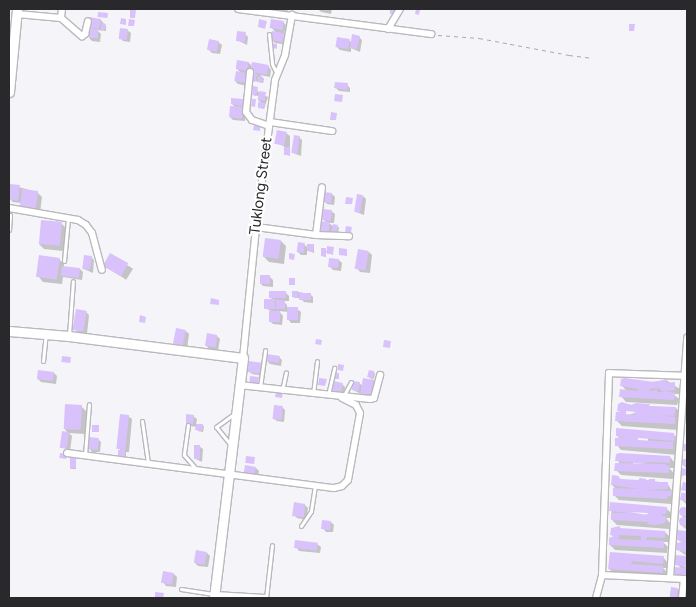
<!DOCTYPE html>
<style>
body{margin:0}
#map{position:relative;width:696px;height:607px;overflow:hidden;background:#f5f5f9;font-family:Figtree,sans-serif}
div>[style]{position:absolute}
.shadow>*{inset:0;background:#0003;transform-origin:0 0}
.building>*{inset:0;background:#d9c2fb;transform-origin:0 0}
.round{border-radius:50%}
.path>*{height:1px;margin-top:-0.5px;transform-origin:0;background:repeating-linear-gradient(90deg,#aaaaad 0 4px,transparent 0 8px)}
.roads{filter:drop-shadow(1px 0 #b9b9bd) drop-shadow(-1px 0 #b9b9bd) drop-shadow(0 1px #b9b9bd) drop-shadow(0 -1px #b9b9bd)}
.lane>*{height:3px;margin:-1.5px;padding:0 1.5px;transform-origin:1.5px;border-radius:1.5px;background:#fff}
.street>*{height:6px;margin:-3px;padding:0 3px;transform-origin:3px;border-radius:3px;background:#fff}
.secondary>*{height:9px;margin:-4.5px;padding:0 4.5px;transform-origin:4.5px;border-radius:4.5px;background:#fff}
span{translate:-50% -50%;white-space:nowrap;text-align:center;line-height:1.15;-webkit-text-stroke:4px #fff;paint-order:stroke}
.street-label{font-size:15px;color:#29292b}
.frame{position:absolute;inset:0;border:10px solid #29292b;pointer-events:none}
</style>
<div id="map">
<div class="shadow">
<i style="clip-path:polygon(273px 9px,288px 9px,287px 13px)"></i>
<i style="clip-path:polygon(318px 9px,332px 9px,331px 14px,321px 12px)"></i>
<i style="clip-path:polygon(101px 20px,106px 26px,106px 31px,97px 30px,101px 34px,100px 42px,92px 41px,89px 38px,93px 30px,89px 26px)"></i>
<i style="clip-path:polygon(283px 22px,286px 25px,284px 35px,289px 45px,275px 43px,272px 40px,276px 33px,271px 27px)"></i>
<i style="clip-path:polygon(127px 30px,131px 33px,130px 42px,123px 41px,120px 38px)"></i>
<i style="clip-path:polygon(245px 34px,248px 37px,247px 45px,237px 40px)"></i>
<i style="clip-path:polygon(359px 37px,362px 40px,360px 52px,351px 48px,351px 52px,340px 50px,337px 47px,349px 40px,352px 43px)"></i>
<i style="clip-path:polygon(218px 42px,222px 45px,220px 54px,212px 53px,209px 50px)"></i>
<i style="clip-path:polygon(evenodd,249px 63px,253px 67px,268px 66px,271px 70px,270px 77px,260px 75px,264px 79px,263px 83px,251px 80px,248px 86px,238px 84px,235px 81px,241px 73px,237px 69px,249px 63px,251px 70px,257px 76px,245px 73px,251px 74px,251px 70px)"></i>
<i style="clip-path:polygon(347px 85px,350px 88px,350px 92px,339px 91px,336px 88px)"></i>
<i style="clip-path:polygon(257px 88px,258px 92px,268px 97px,264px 109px,259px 107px,262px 104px,258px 100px,259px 96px,253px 95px)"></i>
<i style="clip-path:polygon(243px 100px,246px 104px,245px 121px,233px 120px,230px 117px,235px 107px,232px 104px)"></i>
<i style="clip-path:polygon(286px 133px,290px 136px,290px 156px,284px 154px,285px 147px,277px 143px)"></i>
<i style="clip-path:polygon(299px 137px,302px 140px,301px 156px,293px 153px)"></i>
<i style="clip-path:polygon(11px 185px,37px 192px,42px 197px,40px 213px,26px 211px,21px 203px,13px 202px,10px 199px)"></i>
<i style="clip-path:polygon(332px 194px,335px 197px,334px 205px,327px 204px,324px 201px)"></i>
<i style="clip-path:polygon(363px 196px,366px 199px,364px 215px,356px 212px)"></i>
<i style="clip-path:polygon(331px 211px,335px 214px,334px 223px,329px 223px,334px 227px,339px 227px,338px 234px,332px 231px,331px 237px,322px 222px,326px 222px,323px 219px)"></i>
<i style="clip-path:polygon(61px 223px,66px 228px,63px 251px,44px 249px,39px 244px)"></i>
<i style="clip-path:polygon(281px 241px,286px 246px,284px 264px,269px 262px,264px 257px)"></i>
<i style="clip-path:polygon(305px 245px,308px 248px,314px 245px,314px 253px,307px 250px,307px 255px,301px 255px,298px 252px)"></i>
<i style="clip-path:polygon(333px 248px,333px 255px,326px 252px,326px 257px,321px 256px,325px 250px,328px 252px)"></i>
<i style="clip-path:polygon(369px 252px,372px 255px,370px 273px,360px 272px,357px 268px)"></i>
<i style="left:111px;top:255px;width:26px;height:13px;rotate:32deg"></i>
<i style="clip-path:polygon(91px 257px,94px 260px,93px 273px,84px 269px)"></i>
<i style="clip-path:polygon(59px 259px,64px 264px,64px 267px,80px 269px,83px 272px,82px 280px,63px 277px,62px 284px,43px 282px,38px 276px)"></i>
<i style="clip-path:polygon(339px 260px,342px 263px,341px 271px,333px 270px,330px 267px)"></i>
<i style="clip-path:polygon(270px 277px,273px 280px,273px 287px,263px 286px,260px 283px)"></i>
<i style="clip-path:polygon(298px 292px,310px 294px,313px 297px,313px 303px,304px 302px,300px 298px,294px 298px)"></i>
<i style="clip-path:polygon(286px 293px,289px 296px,289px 301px,283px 301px,287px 305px,287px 308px,297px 309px,301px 312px,300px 323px,291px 323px,288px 319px,288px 312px,279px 311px,283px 316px,282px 325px,273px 324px,270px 321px,271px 311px,265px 308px,274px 301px,270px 297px)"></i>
<i style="clip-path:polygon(86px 312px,89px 315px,87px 334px,78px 333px,75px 329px)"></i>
<i style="clip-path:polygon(186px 331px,189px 334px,187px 349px,177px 348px)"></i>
<i style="clip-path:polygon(217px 336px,220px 339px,218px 350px,209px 349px,206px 345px)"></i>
<i style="clip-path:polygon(279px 357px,282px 360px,281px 366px,270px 364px,267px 361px)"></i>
<i style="clip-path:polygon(262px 364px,265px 367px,264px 376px,252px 374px,249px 371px)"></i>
<i style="clip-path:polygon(370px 372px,375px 373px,374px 379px,371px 378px,377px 384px,374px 400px,353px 390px,359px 383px,363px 386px,373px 381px,369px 377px)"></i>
<i style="clip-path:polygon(54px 373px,57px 376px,56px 384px,41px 382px,38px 379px)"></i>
<i style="clip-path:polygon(666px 380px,680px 389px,680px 394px,673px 394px,679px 399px,677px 405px,626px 402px,621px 396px,627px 391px,622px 386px)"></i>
<i style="clip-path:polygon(342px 384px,345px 387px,343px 399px,332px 394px)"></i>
<i style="clip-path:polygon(evenodd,620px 404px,676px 408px,681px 413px,679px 421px,677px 421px,680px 424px,678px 430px,622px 426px,617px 421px,622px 414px,619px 410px,620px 404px,625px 410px,641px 411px,625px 416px,625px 410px)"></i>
<i style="clip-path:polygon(66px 405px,82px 407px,87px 412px,85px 434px,69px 433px,72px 436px,70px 451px,62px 447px,68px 433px,64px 428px)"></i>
<i style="clip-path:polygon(282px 407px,285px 410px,284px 422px,277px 421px,273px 418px)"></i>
<i style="clip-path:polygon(128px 416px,132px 419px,129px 452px,126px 452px,126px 460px,119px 448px)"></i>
<i style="clip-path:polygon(193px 416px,197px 419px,196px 425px,204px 426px,203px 432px,198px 431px,197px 427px,190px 426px,187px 423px)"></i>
<i style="clip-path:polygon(evenodd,673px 434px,679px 439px,677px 455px,621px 450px,616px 444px,620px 439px,617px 435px,673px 434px,637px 436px,648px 437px,648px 442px,637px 441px,637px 436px)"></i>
<i style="clip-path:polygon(98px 439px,101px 442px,100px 452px,92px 452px,89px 448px)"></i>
<i style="clip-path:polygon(199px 446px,203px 449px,202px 462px,194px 458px)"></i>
<i style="clip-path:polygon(evenodd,670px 457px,675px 463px,675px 468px,669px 468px,674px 473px,673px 479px,621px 475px,616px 470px,621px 465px,617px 460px,670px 457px,633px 460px,643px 461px,643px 466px,633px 466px,633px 460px)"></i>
<i style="clip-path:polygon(685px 459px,687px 460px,687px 469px,683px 465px)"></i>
<i style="clip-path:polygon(76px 460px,76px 469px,71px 469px,70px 467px)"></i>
<i style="clip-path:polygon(256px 468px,259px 471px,258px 476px,248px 475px,245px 472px)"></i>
<i style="clip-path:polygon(618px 477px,622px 481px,645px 480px,667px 483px,676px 497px,671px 504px,619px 500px,614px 495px,617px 490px,612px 485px)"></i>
<i style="clip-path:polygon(682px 494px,687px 495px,687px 505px,682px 500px)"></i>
<i style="clip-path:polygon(evenodd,611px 503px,666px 508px,671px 513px,671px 518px,666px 518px,670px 523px,669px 529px,617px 525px,612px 520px,611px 503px,625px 510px,662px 512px,662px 513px,651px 516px,651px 514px,634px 516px,625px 510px)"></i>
<i style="clip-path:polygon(305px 505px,308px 508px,306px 520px,297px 518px,294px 515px)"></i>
<i style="clip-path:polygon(681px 509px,687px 510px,687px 530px,680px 524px,680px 519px,685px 519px,680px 514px)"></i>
<i style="clip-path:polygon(331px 522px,334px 525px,333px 532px,326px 532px,323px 528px)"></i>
<i style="clip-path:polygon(665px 532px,670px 537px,669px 542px,663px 542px,668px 547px,667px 553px,615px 550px,610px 545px,617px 540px,611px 534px)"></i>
<i style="clip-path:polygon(678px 532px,687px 533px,687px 556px,678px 550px,682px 543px,679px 539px)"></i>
<i style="clip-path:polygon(317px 544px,321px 547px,320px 553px,299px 551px,296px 547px)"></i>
<i style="clip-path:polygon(207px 553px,210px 556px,208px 567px,198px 566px,195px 563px)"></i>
<i style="clip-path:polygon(610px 554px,663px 557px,668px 563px,668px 568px,663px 568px,668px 573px,666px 579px,615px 574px,609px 569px)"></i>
<i style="clip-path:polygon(676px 557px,687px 558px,687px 566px,683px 566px,687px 568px,687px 580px,681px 579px,676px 574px,682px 569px,677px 564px)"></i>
<i style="clip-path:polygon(174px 574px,177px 577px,176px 587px,166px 586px,163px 582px)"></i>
<i style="clip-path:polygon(672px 588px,678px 589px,681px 592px,680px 598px,671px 598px)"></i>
</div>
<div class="building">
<i style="clip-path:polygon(130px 9px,136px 9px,135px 18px,130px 18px)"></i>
<i style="clip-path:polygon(390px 9px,397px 9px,396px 15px,390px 14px)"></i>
<i style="clip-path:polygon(416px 9px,420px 9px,419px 15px,415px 14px)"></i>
<i style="left:98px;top:12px;width:10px;height:5px;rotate:6deg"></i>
<i style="left:89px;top:17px;width:12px;height:10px;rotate:9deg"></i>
<i style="clip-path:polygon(121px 18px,126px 19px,126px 25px,120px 24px)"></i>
<i style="clip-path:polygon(129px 19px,135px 20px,134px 26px,128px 26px)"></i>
<i style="clip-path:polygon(259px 19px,267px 21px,265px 29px,258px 27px)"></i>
<i style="left:271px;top:19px;width:13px;height:9px;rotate:9deg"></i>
<i style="left:102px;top:23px;width:4px;height:7px;rotate:14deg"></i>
<i style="clip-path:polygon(629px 24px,635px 24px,634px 31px,629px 31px)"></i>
<i style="left:120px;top:28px;width:8px;height:11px;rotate:7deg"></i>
<i style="left:89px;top:29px;width:9px;height:9px"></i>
<i style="left:237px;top:31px;width:9px;height:10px;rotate:6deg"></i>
<i style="left:272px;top:31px;width:16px;height:9px;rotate:11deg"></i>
<i style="clip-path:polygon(352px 34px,360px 36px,357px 49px,350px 48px)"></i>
<i style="left:337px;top:37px;width:13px;height:10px;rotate:9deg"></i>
<i style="left:209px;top:39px;width:10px;height:11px;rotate:11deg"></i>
<i style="clip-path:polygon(271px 43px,277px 44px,277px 49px,270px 47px)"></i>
<i style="left:237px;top:60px;width:12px;height:9px;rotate:9deg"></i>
<i style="left:252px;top:62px;width:17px;height:10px;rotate:10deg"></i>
<i style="left:236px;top:71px;width:11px;height:10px;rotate:10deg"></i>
<i style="clip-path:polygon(251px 74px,257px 74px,255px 82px,250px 81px)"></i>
<i style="left:258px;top:76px;width:5px;height:6px;rotate:11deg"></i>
<i style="clip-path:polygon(335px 82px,348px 83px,347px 90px,334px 88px)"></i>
<i style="clip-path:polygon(253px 86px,258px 87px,256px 96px,252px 95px)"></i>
<i style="left:259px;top:91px;width:7px;height:9px;rotate:8deg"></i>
<i style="left:335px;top:94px;width:8px;height:7px;rotate:7deg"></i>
<i style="clip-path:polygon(231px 98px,243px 99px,243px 106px,231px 104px)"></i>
<i style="clip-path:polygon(252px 99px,256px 99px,255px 107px,251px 106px)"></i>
<i style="clip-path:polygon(258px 102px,265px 103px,264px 109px,258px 108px)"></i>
<i style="clip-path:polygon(230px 106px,244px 107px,242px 119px,229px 117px)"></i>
<i style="clip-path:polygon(331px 112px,337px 113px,336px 120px,330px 120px)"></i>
<i style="clip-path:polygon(254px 125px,260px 126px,260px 131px,253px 130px)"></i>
<i style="left:277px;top:130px;width:10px;height:14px;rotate:11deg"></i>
<i style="left:294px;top:135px;width:6px;height:18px;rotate:9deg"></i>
<i style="left:284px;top:147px;width:6px;height:8px"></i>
<i style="clip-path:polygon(10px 184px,20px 185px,18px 201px,9px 199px)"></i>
<i style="left:22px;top:189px;width:16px;height:18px;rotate:7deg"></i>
<i style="left:323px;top:192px;width:9px;height:10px;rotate:6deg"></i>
<i style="left:357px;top:194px;width:6px;height:18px;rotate:9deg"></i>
<i style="clip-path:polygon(346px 197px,353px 198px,352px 204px,345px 204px)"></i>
<i style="left:323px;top:209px;width:9px;height:11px;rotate:6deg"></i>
<i style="left:41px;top:220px;width:21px;height:24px;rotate:5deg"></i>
<i style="clip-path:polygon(320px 221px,330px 222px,328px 235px,319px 233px)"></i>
<i style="left:333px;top:224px;width:5px;height:9px;rotate:11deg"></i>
<i style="left:346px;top:226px;width:6px;height:9px;rotate:9deg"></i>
<i style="left:265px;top:238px;width:16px;height:19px;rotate:7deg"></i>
<i style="left:298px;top:242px;width:7px;height:10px;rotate:8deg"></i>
<i style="clip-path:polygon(307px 244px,314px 244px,313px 252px,307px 251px)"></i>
<i style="clip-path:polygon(327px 246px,334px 247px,333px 254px,327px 254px)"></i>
<i style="left:321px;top:248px;width:5px;height:8px"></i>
<i style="clip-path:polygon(339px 248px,347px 249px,347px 256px,339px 255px)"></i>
<i style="left:358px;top:249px;width:11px;height:20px;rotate:10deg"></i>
<i style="left:110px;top:253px;width:21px;height:15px;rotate:29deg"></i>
<i style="clip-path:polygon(289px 253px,295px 254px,294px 260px,289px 259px)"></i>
<i style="left:39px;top:255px;width:21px;height:22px;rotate:8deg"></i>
<i style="left:84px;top:255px;width:8px;height:14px;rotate:7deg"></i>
<i style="left:329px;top:258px;width:10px;height:9px;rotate:6deg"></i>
<i style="left:62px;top:266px;width:18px;height:10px;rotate:6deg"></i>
<i style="left:260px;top:275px;width:10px;height:9px"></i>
<i style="left:289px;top:278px;width:6px;height:7px"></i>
<i style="left:269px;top:291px;width:17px;height:7px"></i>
<i style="clip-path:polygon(292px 291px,298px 291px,298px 298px,292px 297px)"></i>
<i style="left:299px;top:293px;width:12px;height:7px"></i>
<i style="clip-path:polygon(211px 298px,219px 300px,219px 305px,210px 304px)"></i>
<i style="left:264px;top:299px;width:11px;height:10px"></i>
<i style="left:276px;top:300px;width:9px;height:9px"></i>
<i style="left:287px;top:307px;width:11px;height:13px"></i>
<i style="left:76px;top:309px;width:11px;height:21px;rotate:10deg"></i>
<i style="left:269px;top:311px;width:11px;height:11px"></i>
<i style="clip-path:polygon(140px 315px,146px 317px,145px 323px,139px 322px)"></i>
<i style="left:176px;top:328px;width:10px;height:17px;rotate:11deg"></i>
<i style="clip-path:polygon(207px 333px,217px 335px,216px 347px,205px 346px)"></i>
<i style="left:316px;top:339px;width:6px;height:5px;rotate:9deg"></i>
<i style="left:384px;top:340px;width:7px;height:7px;rotate:8deg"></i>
<i style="left:267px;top:354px;width:13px;height:7px;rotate:9deg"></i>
<i style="left:62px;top:356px;width:9px;height:6px;rotate:6deg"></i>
<i style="left:249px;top:361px;width:14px;height:11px;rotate:8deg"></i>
<i style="clip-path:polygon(338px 364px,344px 365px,343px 371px,338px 370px)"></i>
<i style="left:38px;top:370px;width:16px;height:9px;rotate:7deg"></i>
<i style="clip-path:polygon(369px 370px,374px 371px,373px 378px,367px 377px)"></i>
<i style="left:334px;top:373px;width:5px;height:6px"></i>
<i style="left:250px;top:376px;width:9px;height:8px;rotate:6deg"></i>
<i style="clip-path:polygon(319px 378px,327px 379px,325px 386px,318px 385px)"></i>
<i style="left:363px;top:378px;width:11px;height:17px;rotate:10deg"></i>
<i style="clip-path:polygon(evenodd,625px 378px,654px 382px,667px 379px,666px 383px,675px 382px,675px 390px,666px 391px,675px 393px,674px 400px,619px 397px,620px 389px,638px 391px,638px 389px,620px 386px,621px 379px,625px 378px,652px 388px,661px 389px,661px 391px,666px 392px,657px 392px,657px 390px,648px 391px,652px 388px)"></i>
<i style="left:333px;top:381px;width:10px;height:13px;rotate:11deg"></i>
<i style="left:353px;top:381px;width:7px;height:9px;rotate:8deg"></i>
<i style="clip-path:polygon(276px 390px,283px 392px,282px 398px,275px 397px)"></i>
<i style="clip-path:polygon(evenodd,622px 402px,631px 405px,636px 403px,650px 404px,649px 406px,676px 407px,674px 416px,658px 415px,675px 417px,675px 424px,615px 421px,616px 412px,621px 412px,617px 411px,618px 404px,622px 402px,626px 411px,635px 412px,635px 415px,626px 414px,626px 411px)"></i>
<i style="left:65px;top:404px;width:17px;height:25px;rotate:3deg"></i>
<i style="left:274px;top:405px;width:9px;height:14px;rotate:6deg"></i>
<i style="left:120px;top:414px;width:9px;height:35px;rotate:6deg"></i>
<i style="clip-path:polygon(186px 414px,194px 415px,193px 424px,186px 424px)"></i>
<i style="clip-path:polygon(196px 424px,203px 424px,202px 431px,195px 430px)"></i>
<i style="left:92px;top:425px;width:7px;height:7px"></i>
<i style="clip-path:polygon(616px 428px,674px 433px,675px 441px,638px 438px,638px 440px,673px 442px,673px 449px,615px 446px,615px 438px,624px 437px,616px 436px)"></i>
<i style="left:62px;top:431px;width:7px;height:17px;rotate:8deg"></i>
<i style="left:89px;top:437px;width:10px;height:12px;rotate:6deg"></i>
<i style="left:684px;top:444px;width:3px;height:7px"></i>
<i style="left:194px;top:445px;width:6px;height:14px"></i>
<i style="left:118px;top:450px;width:7px;height:9px"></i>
<i style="left:60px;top:453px;width:7px;height:5px;rotate:8deg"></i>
<i style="clip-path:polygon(620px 453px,670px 456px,670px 463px,647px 462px,646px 464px,615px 461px,616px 454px)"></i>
<i style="left:246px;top:456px;width:9px;height:7px;rotate:6deg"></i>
<i style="left:70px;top:458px;width:6px;height:10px"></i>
<i class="round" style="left:681.5px;top:458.5px;width:7px;height:7px"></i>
<i style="clip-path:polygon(615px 463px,664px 464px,669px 466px,669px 473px,614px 471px)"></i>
<i style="left:245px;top:465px;width:11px;height:7px;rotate:10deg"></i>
<i style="clip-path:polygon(682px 468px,687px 469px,687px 475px,681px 476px)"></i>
<i style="clip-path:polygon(612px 475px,619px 476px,619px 478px,622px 479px,638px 480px,640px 478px,646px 479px,646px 481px,650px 479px,655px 479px,655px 482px,668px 482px,668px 489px,645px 490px,672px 491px,671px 496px,668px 496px,666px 499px,613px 496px,613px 488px,640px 489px,611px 485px)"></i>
<i style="clip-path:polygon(683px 482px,687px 483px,687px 501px,680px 500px,681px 493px,685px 493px,686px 491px,681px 490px)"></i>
<i style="clip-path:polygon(294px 502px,305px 504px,304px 517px,292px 516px)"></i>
<i style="clip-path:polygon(evenodd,610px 502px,667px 507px,666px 514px,662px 514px,662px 516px,666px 516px,665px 523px,656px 525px,647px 524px,648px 522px,611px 520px,611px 513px,629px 513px,609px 511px,610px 502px,630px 512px,648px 513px,647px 515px,630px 512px)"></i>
<i class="round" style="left:678.5px;top:506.5px;width:9px;height:9px"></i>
<i class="round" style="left:678.5px;top:516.5px;width:9px;height:9px"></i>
<i style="left:322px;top:520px;width:9px;height:9px;rotate:6deg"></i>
<i style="clip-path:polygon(evenodd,620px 526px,620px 528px,665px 531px,665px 538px,647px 537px,646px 540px,664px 541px,664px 548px,609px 545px,609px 538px,614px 536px,610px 535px,611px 528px,620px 526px,619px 535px,641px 536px,641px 540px,619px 539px,619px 535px)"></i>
<i style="clip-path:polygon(677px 530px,687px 531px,687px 551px,685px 552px,676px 550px,677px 543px,682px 542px,677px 540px)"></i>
<i style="left:295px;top:540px;width:23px;height:8px;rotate:7deg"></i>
<i style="left:196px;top:550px;width:11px;height:13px;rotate:10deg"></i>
<i style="clip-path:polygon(610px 552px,664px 556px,663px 564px,632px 561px,631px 564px,663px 566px,663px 573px,608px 569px)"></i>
<i style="clip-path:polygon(675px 555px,687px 556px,687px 567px,675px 565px)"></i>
<i style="clip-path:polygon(675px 567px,687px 568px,687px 576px,675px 574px)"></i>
<i style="left:163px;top:571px;width:11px;height:12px;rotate:10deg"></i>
<i style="left:671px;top:587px;width:7px;height:11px;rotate:8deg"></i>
<i style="clip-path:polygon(155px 592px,164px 593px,163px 598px,155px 598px)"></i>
</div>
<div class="path">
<i style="left:438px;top:35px;width:41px;rotate:4.2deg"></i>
<i style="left:479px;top:38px;width:92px;rotate:10.7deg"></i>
<i style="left:569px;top:55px;width:24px;rotate:7deg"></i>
</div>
<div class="roads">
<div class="lane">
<i style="left:269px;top:34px;width:30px;rotate:84deg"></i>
<i style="left:272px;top:64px;width:11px;rotate:63deg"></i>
<i style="left:9px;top:230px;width:15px;rotate:-86deg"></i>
<i style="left:64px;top:261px;width:42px;rotate:-84.6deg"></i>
<i style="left:69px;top:335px;width:54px;rotate:-85.8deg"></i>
<i style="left:43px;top:361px;width:27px;rotate:-84deg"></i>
<i style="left:260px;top:387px;width:37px;rotate:-82deg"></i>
<i style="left:282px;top:391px;width:19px;rotate:-78deg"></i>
<i style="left:313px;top:394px;width:33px;rotate:-83deg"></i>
<i style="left:328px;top:395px;width:28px;rotate:-77deg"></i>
<i style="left:343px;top:397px;width:17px;rotate:-62deg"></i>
<i style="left:142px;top:421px;width:42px;rotate:81.9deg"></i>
<i style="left:188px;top:425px;width:30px;rotate:98deg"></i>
<i style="left:184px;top:455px;width:18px;rotate:49deg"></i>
<i style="left:230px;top:444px;width:22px;rotate:-129deg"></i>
<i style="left:216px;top:427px;width:22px;rotate:-36deg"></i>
<i style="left:85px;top:455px;width:51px;rotate:-85.5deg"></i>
<i style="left:301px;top:526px;width:18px;rotate:-56deg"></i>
<i style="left:311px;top:511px;width:25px;rotate:-81deg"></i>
<i style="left:181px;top:589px;width:31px;rotate:9deg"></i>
<i style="left:266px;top:598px;width:53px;rotate:-83.5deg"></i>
</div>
<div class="street">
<i style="left:238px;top:9px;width:195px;rotate:7.4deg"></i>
<i style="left:17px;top:14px;width:44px;rotate:5.2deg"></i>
<i style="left:61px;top:18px;width:9px;rotate:-84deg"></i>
<i style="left:61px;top:18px;width:28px;rotate:41deg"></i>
<i style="left:82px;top:36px;width:4px;rotate:-34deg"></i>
<i style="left:85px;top:34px;width:13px;rotate:-77deg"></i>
<i style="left:388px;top:29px;width:23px;rotate:-59deg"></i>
<i style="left:250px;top:72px;width:40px;rotate:95.7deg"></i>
<i style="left:246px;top:112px;width:10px;rotate:53deg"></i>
<i style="left:252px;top:120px;width:18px;rotate:19deg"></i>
<i style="left:270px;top:122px;width:63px;rotate:8.3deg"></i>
<i style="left:9px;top:208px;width:70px;rotate:9.9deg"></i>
<i style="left:78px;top:220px;width:9px;rotate:32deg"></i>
<i style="left:86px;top:225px;width:10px;rotate:53deg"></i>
<i style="left:92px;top:233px;width:38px;rotate:75deg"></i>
<i style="left:256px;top:227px;width:61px;rotate:7.6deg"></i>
<i style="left:316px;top:235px;width:33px;rotate:2deg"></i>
<i style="left:316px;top:235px;width:48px;rotate:-82.9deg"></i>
<i style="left:243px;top:358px;width:132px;rotate:-84.3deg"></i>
<i style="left:256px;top:227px;width:148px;rotate:-82.6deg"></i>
<i style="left:275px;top:80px;width:27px;rotate:-68deg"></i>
<i style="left:285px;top:55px;width:41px;rotate:-80.1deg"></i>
<i style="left:239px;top:385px;width:132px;rotate:6.1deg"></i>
<i style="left:370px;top:399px;width:4px;rotate:-14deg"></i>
<i style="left:374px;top:398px;width:24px;rotate:-75deg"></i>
<i style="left:67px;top:453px;width:269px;rotate:7.5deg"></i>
<i style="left:334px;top:488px;width:8px;rotate:-14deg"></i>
<i style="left:342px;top:486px;width:8px;rotate:-45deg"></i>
<i style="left:348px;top:480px;width:68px;rotate:-79.8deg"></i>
<i style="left:360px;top:413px;width:9px;rotate:-117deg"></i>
<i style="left:356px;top:405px;width:16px;rotate:-153deg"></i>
<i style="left:602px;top:575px;width:82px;rotate:2.8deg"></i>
<i style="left:684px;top:579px;width:19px;rotate:96deg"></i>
<i style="left:670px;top:578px;width:241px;rotate:-85.9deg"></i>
<i style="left:215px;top:595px;width:50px;rotate:3.4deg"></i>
<i style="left:596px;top:598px;width:24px;rotate:-75deg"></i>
<i style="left:602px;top:575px;width:202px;rotate:-88deg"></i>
<i style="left:609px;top:373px;width:78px;rotate:2.2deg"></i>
</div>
<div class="secondary">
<i style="left:9px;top:92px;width:83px;rotate:-84.5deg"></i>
<i style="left:9px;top:331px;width:60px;rotate:4.8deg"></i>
<i style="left:69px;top:336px;width:175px;rotate:7.2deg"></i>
<i style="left:243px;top:358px;width:242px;rotate:96.9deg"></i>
</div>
</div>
<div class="street-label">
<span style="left:261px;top:186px;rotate:-83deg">Tuklong Street</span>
</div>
<div class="frame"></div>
</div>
